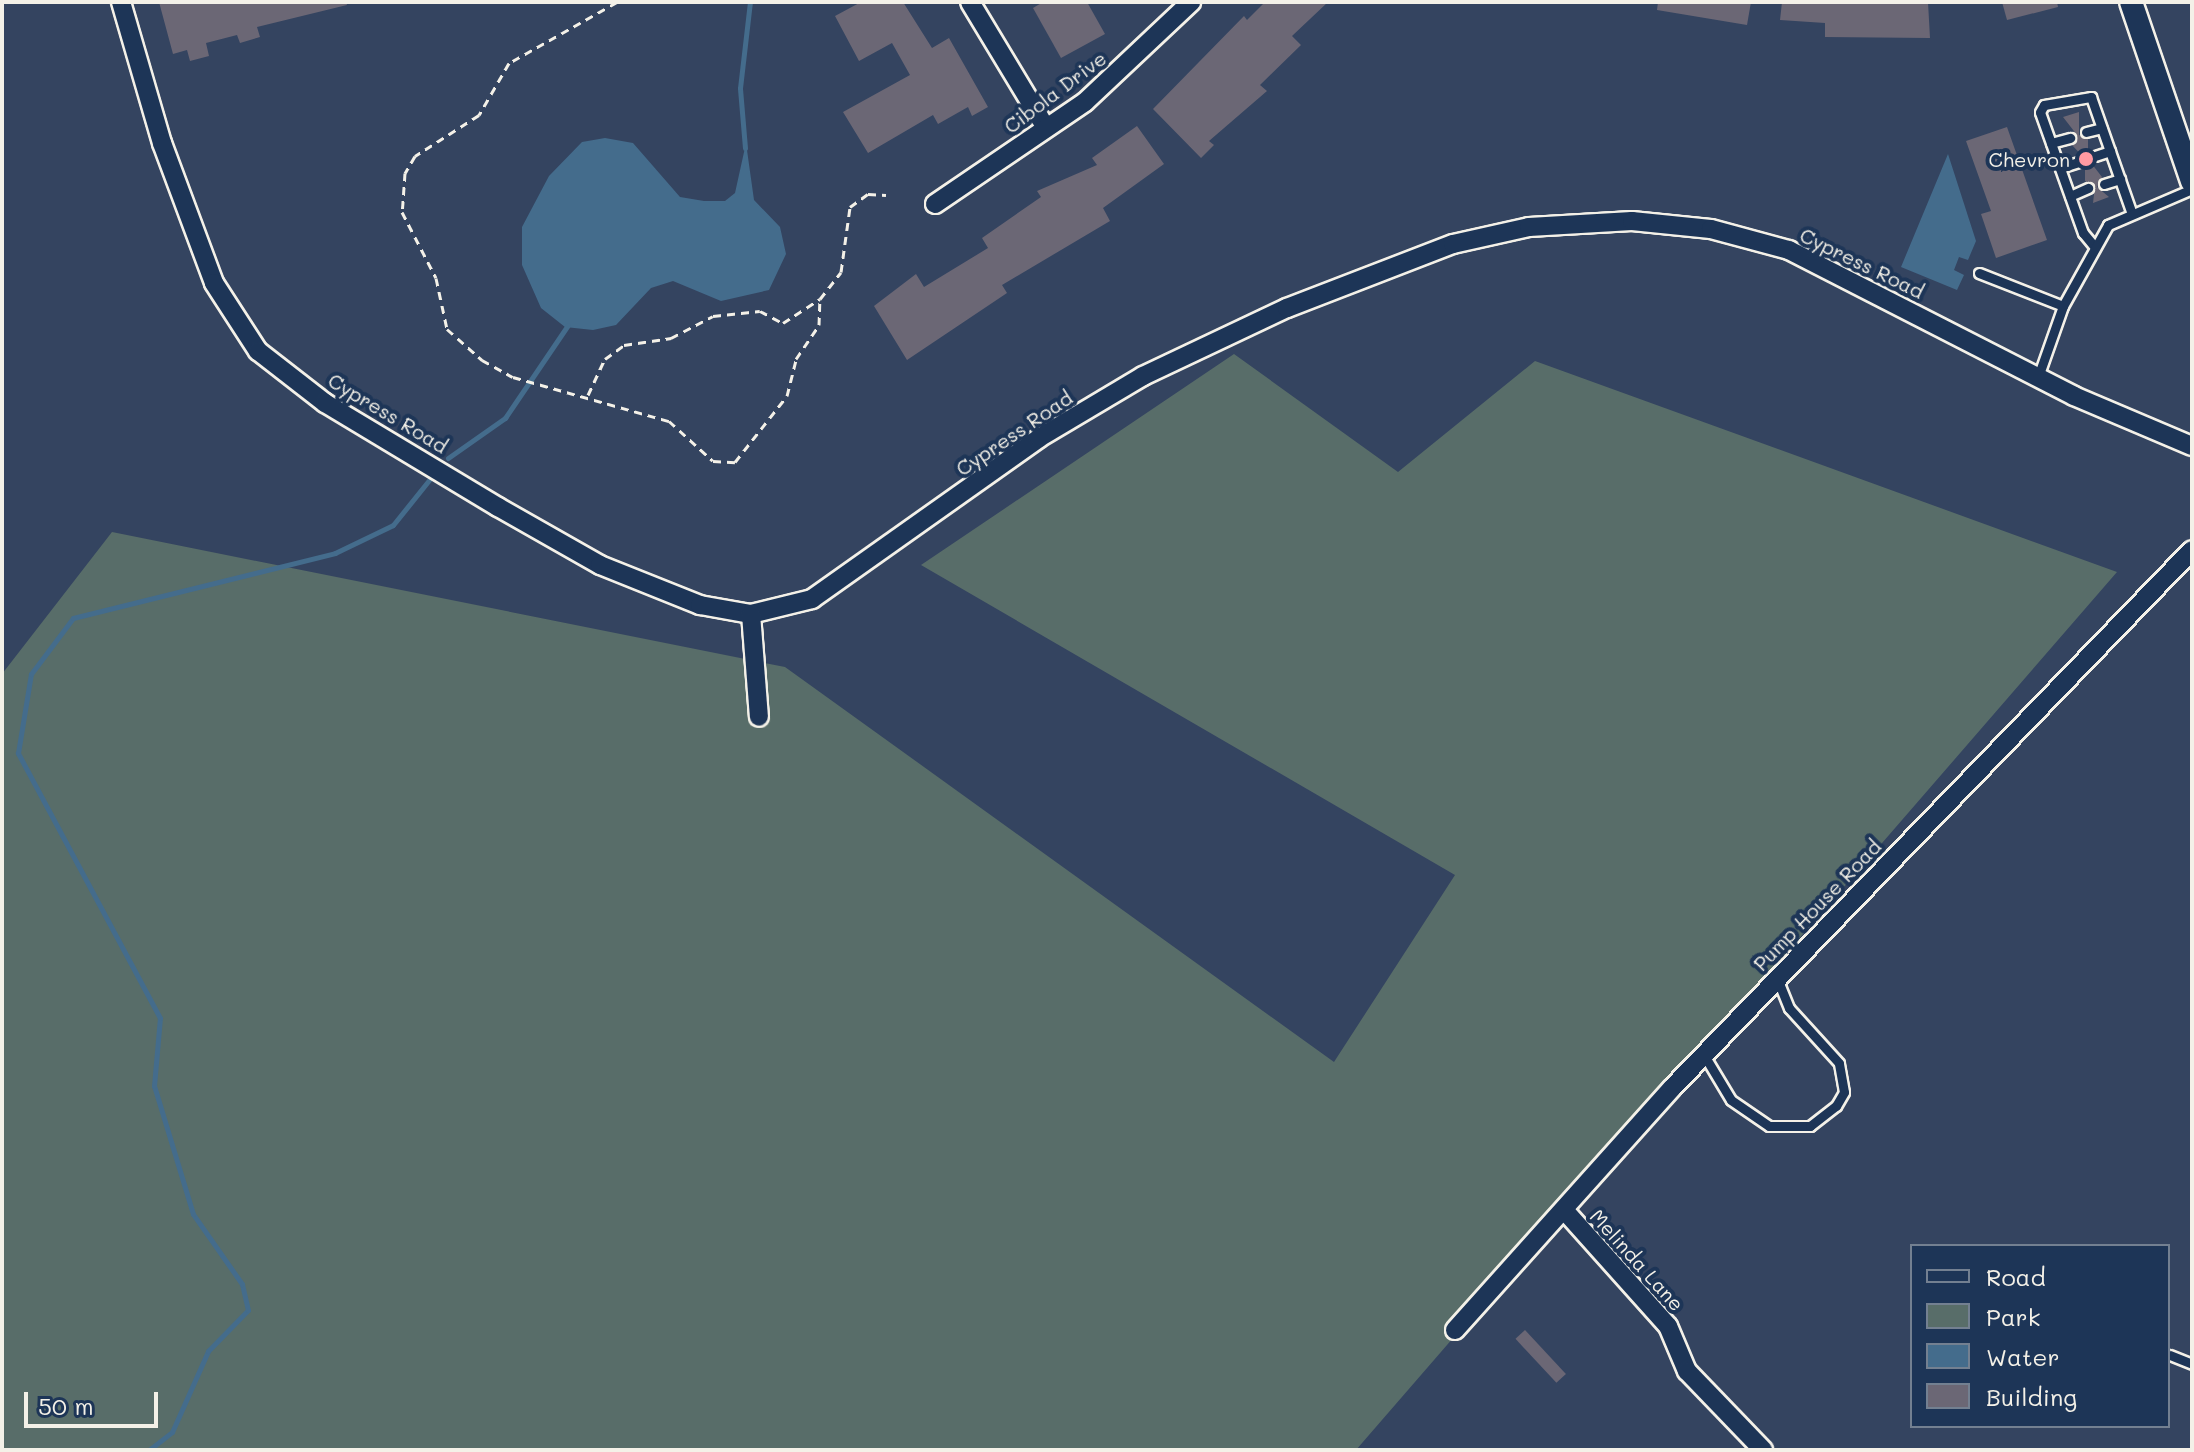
<!DOCTYPE html>
<style>
body{margin:0}
#map{position:relative;width:2194px;height:1452px;overflow:hidden;background:#344460;font-family:Mali,sans-serif}
div>[style]{position:absolute}
.green>*{inset:0;background:#586d69}
.water>*{inset:0;background:#446c8c}
.stream>*{height:5px;margin:-2.5px;padding:0 2.5px;transform-origin:2.5px;border-radius:2.5px;background:#446c8c}
.building>*{inset:0;background:#6b6775;transform-origin:0 0}
.path>*{height:3px;margin-top:-1.5px;transform-origin:0;background:repeating-linear-gradient(90deg,#f4f1e8 0 8px,transparent 0 14px)}
.roads{filter:drop-shadow(2px 0 #f4f1e8) drop-shadow(-2px 0 #f4f1e8) drop-shadow(0 2px #f4f1e8) drop-shadow(0 -2px #f4f1e8)}
.service>*{height:9px;margin:-4.5px;padding:0 4.5px;transform-origin:4.5px;border-radius:4.5px;background:#1d3557}
.minor>*{height:18px;margin:-9px;padding:0 9px;transform-origin:9px;border-radius:9px;background:#1d3557}
.tertiary>*{height:22px;margin:-11px;padding:0 11px;transform-origin:11px;border-radius:11px;background:#1d3557}
.dots>*{width:22px;height:22px;translate:-50% -50%;box-sizing:border-box;border:4px solid #1d3557;border-radius:50%}
span{translate:-50% -50%;white-space:nowrap;text-align:center;line-height:1.15;-webkit-text-stroke:8px #1d3557;paint-order:stroke}
.street-label{font-size:20px;color:#f4f1e8}
.poi-label{font-size:20px;color:#f4f1e8}
.right{translate:-100% -50%;text-align:right}
.frame{position:absolute;inset:0;border:4px solid #f4f1e8;pointer-events:none}
.legend{position:absolute;left:1910px;top:1244px;width:260px;height:184px;box-sizing:border-box;background:#1d3557;border:2px solid #738091;margin:0;padding:10px 14px;list-style:none;font-size:24px;color:#f4f1e8}
.legend li{display:flex;align-items:center;gap:16px;height:40px}
.legend b{width:40px;border:2px solid #738091}
.scale{position:absolute;left:24px;top:1392px;width:134px;height:36px;box-sizing:border-box;border:4px solid #f4f1e8;border-top:0;padding-left:10px;font-size:24px;line-height:28px;white-space:nowrap;color:#f4f1e8;-webkit-text-stroke:6px #1d3557;paint-order:stroke}
</style>
<div id="map">
<div class="green">
<i style="clip-path:polygon(1234px 354px,1398px 472px,1535px 361px,2117px 572px,1356px 1450px,2px 1450px,2px 674px,112px 532px,785px 667px,1334px 1062px,1455px 875px,921px 565px)"></i>
</div>
<div class="water">
<i style="clip-path:polygon(605px 138px,633px 143px,680px 197px,704px 201px,725px 201px,735px 193px,746px 143px,754px 200px,780px 227px,786px 254px,769px 290px,721px 301px,673px 281px,651px 288px,616px 325px,593px 330px,565px 327px,541px 308px,522px 265px,522px 227px,549px 176px,582px 142px)"></i>
<i style="clip-path:polygon(1948px 154px,1976px 241px,1968px 260px,1959px 257px,1954px 270px,1964px 275px,1957px 290px,1901px 267px)"></i>
</div>
<div class="stream">
<i style="left:745px;top:148px;width:60px;rotate:-94.8deg"></i>
<i style="left:740px;top:88px;width:87px;rotate:-83.4deg"></i>
<i style="left:448px;top:458px;width:70px;rotate:-35.1deg"></i>
<i style="left:505px;top:418px;width:112px;rotate:-55.9deg"></i>
<i style="left:149px;top:1450px;width:29px;rotate:-38deg"></i>
<i style="left:172px;top:1432px;width:89px;rotate:-66deg"></i>
<i style="left:208px;top:1351px;width:57px;rotate:-45.7deg"></i>
<i style="left:248px;top:1310px;width:27px;rotate:-103deg"></i>
<i style="left:242px;top:1284px;width:85px;rotate:-125deg"></i>
<i style="left:193px;top:1214px;width:134px;rotate:-106.9deg"></i>
<i style="left:154px;top:1086px;width:68px;rotate:-85deg"></i>
<i style="left:160px;top:1018px;width:301px;rotate:-118.2deg"></i>
<i style="left:18px;top:753px;width:80px;rotate:-80.7deg"></i>
<i style="left:31px;top:674px;width:70px;rotate:-53.1deg"></i>
<i style="left:73px;top:618px;width:270px;rotate:-13.9deg"></i>
<i style="left:335px;top:553px;width:64px;rotate:-25.8deg"></i>
<i style="left:393px;top:525px;width:58px;rotate:-51.3deg"></i>
</div>
<div class="building">
<i style="clip-path:polygon(159px 2px,346px 2px,347px 5px,257px 27px,260px 37px,240px 43px,237px 35px,206px 43px,209px 56px,190px 61px,187px 50px,173px 54px)"></i>
<i style="clip-path:polygon(861px 2px,903px 2px,932px 48px,949px 38px,988px 107px,972px 116px,968px 107px,938px 124px,933px 115px,868px 153px,843px 112px,910px 75px,892px 43px,859px 61px,835px 16px)"></i>
<i style="clip-path:polygon(1043px 2px,1087px 2px,1105px 34px,1061px 58px,1033px 8px)"></i>
<i style="clip-path:polygon(1265px 2px,1328px 2px,1292px 36px,1301px 45px,1260px 85px,1267px 91px,1209px 141px,1214px 145px,1201px 158px,1153px 109px,1244px 16px,1247px 20px)"></i>
<i style="clip-path:polygon(1658px 2px,1751px 2px,1747px 25px,1657px 10px)"></i>
<i style="clip-path:polygon(1782px 2px,1928px 2px,1930px 38px,1825px 37px,1825px 23px,1780px 20px)"></i>
<i style="clip-path:polygon(2002px 2px,2057px 2px,2058px 7px,2007px 20px)"></i>
<i style="clip-path:polygon(2079px 112px,2079px 135px,2088px 139px,2088px 159px,2102px 177px,2097px 187px,2109px 197px,2093px 203px,2095px 186px,2085px 181px,2085px 159px,2072px 145px,2077px 135px,2063px 117px)"></i>
<i style="clip-path:polygon(1137px 126px,1164px 164px,1103px 208px,1110px 221px,1002px 285px,1007px 293px,907px 360px,874px 306px,916px 274px,924px 287px,988px 248px,982px 238px,1041px 197px,1037px 191px,1097px 165px,1092px 158px)"></i>
<i style="clip-path:polygon(2007px 127px,2047px 240px,1996px 258px,1981px 214px,1991px 211px,1966px 141px)"></i>
<i style="left:1525px;top:1330px;width:60px;height:13px;rotate:47deg"></i>
</div>
<div class="path">
<i style="left:617px;top:2px;width:124px;rotate:150.5deg"></i>
<i style="left:509px;top:63px;width:60px;rotate:120deg"></i>
<i style="left:479px;top:115px;width:76px;rotate:147.4deg"></i>
<i style="left:415px;top:156px;width:20px;rotate:120deg"></i>
<i style="left:405px;top:173px;width:39px;rotate:94deg"></i>
<i style="left:402px;top:212px;width:74px;rotate:62.7deg"></i>
<i style="left:436px;top:278px;width:52px;rotate:77.8deg"></i>
<i style="left:447px;top:329px;width:47px;rotate:41.5deg"></i>
<i style="left:482px;top:360px;width:35px;rotate:29deg"></i>
<i style="left:513px;top:377px;width:162px;rotate:15.8deg"></i>
<i style="left:669px;top:421px;width:59px;rotate:42.3deg"></i>
<i style="left:713px;top:461px;width:22px;rotate:3deg"></i>
<i style="left:735px;top:462px;width:84px;rotate:-51.8deg"></i>
<i style="left:787px;top:396px;width:38px;rotate:-76deg"></i>
<i style="left:796px;top:359px;width:41px;rotate:-55.9deg"></i>
<i style="left:819px;top:325px;width:26px;rotate:-88deg"></i>
<i style="left:820px;top:299px;width:34px;rotate:-52deg"></i>
<i style="left:841px;top:272px;width:66px;rotate:-82.1deg"></i>
<i style="left:850px;top:207px;width:22px;rotate:-36deg"></i>
<i style="left:868px;top:194px;width:18px;rotate:3deg"></i>
<i style="left:588px;top:395px;width:40px;rotate:-65deg"></i>
<i style="left:605px;top:359px;width:24px;rotate:-36deg"></i>
<i style="left:624px;top:345px;width:48px;rotate:-8.5deg"></i>
<i style="left:671px;top:338px;width:47px;rotate:-27.6deg"></i>
<i style="left:713px;top:316px;width:47px;rotate:-6.1deg"></i>
<i style="left:760px;top:311px;width:26px;rotate:28deg"></i>
<i style="left:783px;top:323px;width:44px;rotate:-33deg"></i>
</div>
<div class="roads">
<div class="service">
<i style="left:2086px;top:132px;width:16px;rotate:-14deg"></i>
<i style="left:2051px;top:143px;width:20px;rotate:-15deg"></i>
<i style="left:2095px;top:156px;width:16px;rotate:-18deg"></i>
<i style="left:2060px;top:168px;width:19px;rotate:-18deg"></i>
<i style="left:2104px;top:184px;width:17px;rotate:-17deg"></i>
<i style="left:2070px;top:196px;width:20px;rotate:-24deg"></i>
<i style="left:2094px;top:246px;width:17px;rotate:-130deg"></i>
<i style="left:2083px;top:233px;width:128px;rotate:-109.6deg"></i>
<i style="left:2040px;top:112px;width:8px;rotate:-60deg"></i>
<i style="left:2044px;top:105px;width:48px;rotate:-9.7deg"></i>
<i style="left:2091px;top:97px;width:124px;rotate:70.7deg"></i>
<i style="left:1979px;top:273px;width:90px;rotate:21.4deg"></i>
<i style="left:2038px;top:377px;width:75px;rotate:-70.6deg"></i>
<i style="left:2063px;top:306px;width:93px;rotate:-60.9deg"></i>
<i style="left:2108px;top:225px;width:91px;rotate:-23.2deg"></i>
<i style="left:1704px;top:1055px;width:52px;rotate:59deg"></i>
<i style="left:1731px;top:1100px;width:46px;rotate:34.4deg"></i>
<i style="left:1769px;top:1126px;width:41px"></i>
<i style="left:1810px;top:1126px;width:33px;rotate:-38deg"></i>
<i style="left:1836px;top:1106px;width:16px;rotate:-60deg"></i>
<i style="left:1844px;top:1092px;width:29px;rotate:-100deg"></i>
<i style="left:1839px;top:1063px;width:74px;rotate:-132.3deg"></i>
<i style="left:1789px;top:1008px;width:31px;rotate:-112deg"></i>
<i style="left:2170px;top:1355px;width:24px;rotate:22deg"></i>
</div>
<div class="minor">
<i style="left:121px;top:2px;width:147px;rotate:73.8deg"></i>
<i style="left:162px;top:143px;width:149px;rotate:69.6deg"></i>
<i style="left:214px;top:283px;width:81px;rotate:57.1deg"></i>
<i style="left:258px;top:351px;width:85px;rotate:37.8deg"></i>
<i style="left:325px;top:403px;width:202px;rotate:31deg"></i>
<i style="left:498px;top:507px;width:117px;rotate:29.6deg"></i>
<i style="left:600px;top:565px;width:108px;rotate:21.8deg"></i>
<i style="left:700px;top:605px;width:52px;rotate:10deg"></i>
<i style="left:751px;top:614px;width:63px;rotate:-13.8deg"></i>
<i style="left:812px;top:599px;width:278px;rotate:-35.3deg"></i>
<i style="left:1039px;top:438px;width:121px;rotate:-30.8deg"></i>
<i style="left:1143px;top:376px;width:159px;rotate:-25.3deg"></i>
<i style="left:1287px;top:308px;width:178px;rotate:-21.1deg"></i>
<i style="left:1453px;top:244px;width:78px;rotate:-12.6deg"></i>
<i style="left:1529px;top:227px;width:103px;rotate:-3.3deg"></i>
<i style="left:1632px;top:221px;width:79px;rotate:5.8deg"></i>
<i style="left:1711px;top:229px;width:81px;rotate:15.1deg"></i>
<i style="left:1789px;top:250px;width:320px;rotate:27.1deg"></i>
<i style="left:2074px;top:396px;width:128px;rotate:23deg"></i>
<i style="left:970px;top:2px;width:147px;rotate:58.9deg"></i>
<i style="left:935px;top:204px;width:181px;rotate:-34.2deg"></i>
<i style="left:1085px;top:102px;width:146px;rotate:-43.3deg"></i>
<i style="left:751px;top:614px;width:103px;rotate:85.6deg"></i>
<i style="left:1565px;top:1211px;width:154px;rotate:48.2deg"></i>
<i style="left:1668px;top:1326px;width:49px;rotate:67.1deg"></i>
<i style="left:1687px;top:1371px;width:110px;rotate:46.1deg"></i>
<i style="left:1455px;top:1330px;width:325px;rotate:-48.1deg"></i>
<i style="left:1672px;top:1088px;width:748px;rotate:-45.97deg"></i>
</div>
<div class="tertiary">
<i style="left:2131px;top:2px;width:189px;rotate:71.2deg"></i>
</div>
</div>
<div class="dots">
<i style="left:2086px;top:159px;background:#ff9aa2"></i>
</div>
<div class="street-label">
<span style="left:1055px;top:92px;rotate:-37deg">Cibola Drive</span>
<span style="left:1862px;top:263px;rotate:26deg">Cypress Road</span>
<span style="left:388px;top:413px;rotate:31deg">Cypress Road</span>
<span style="left:1014px;top:433px;rotate:-34deg">Cypress Road</span>
<span style="left:1817px;top:905px;rotate:-46deg">Pump House Road</span>
<span style="left:1637px;top:1260px;rotate:48deg">Melinda Lane</span>
</div>
<div class="poi-label">
<span class="right" style="left:2070px;top:159px">Chevron</span>
</div>
<div class="frame"></div>
<ul class="legend">
<li><b style="height:10px;background:#1d3557"></b>Road</li>
<li><b style="height:22px;background:#586d69"></b>Park</li>
<li><b style="height:22px;background:#446c8c"></b>Water</li>
<li><b style="height:22px;background:#6b6775"></b>Building</li>
</ul>
<div class="scale">50 m</div>
</div>
